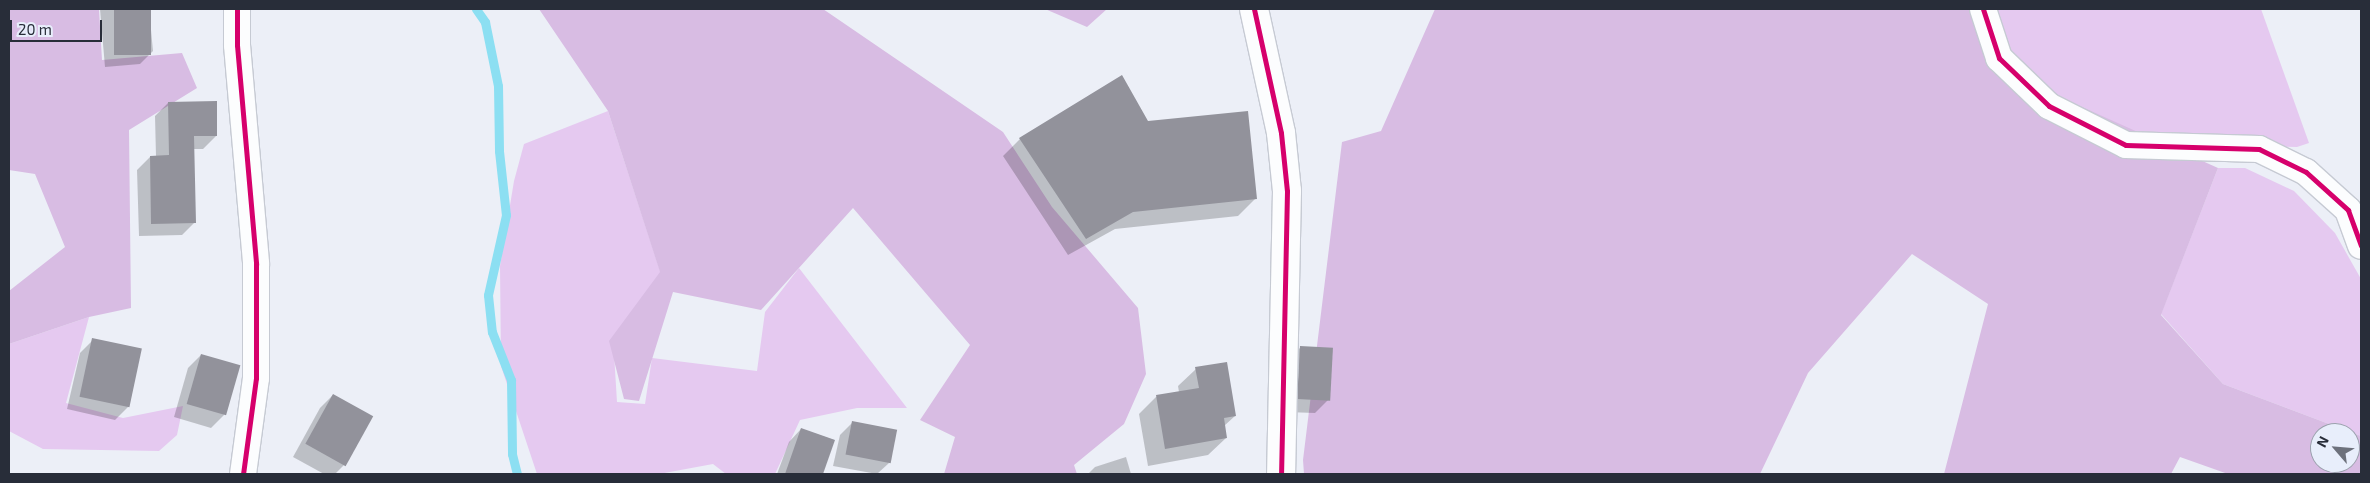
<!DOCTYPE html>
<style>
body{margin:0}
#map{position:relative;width:2370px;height:483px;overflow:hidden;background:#eceff7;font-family:"Exo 2",sans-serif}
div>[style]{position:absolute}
.green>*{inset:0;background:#e5c9f0}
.forest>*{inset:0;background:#d8bce3}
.shadow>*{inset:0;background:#0003}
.stream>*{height:9px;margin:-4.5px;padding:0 4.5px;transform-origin:4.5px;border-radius:4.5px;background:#8cdff2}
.building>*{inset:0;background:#92929b;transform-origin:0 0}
.roads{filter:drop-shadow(1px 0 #c6cad3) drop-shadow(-1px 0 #c6cad3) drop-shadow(0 1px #c6cad3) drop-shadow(0 -1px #c6cad3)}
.minor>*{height:26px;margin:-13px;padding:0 13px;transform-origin:13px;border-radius:13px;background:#fcfdfe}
.tertiary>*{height:28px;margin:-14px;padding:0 14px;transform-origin:14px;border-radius:14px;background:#fcfdfe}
.cycleway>*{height:5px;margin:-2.5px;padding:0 2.5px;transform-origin:2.5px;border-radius:2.5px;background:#d6006c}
span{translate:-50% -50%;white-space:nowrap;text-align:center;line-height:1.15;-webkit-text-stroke:5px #e8eefb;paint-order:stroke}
.frame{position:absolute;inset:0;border:10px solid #282d39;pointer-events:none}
.north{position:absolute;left:2310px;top:423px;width:50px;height:50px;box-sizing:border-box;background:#e8eefb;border:1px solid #9ba1ad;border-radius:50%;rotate:297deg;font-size:14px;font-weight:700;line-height:20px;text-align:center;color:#282d39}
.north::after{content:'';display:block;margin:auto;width:18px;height:22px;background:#6d717c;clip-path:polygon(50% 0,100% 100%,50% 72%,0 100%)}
.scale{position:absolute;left:10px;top:20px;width:92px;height:22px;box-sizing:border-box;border:2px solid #282d39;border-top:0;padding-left:6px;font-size:15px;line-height:18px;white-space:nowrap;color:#282d39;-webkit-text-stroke:4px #e8eefb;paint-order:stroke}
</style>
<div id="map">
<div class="green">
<i style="clip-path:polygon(1999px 9px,2261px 9px,2309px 143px,2297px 147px,2126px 145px,2022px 80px,1985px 15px)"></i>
<i style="clip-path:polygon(608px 111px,663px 280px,613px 337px,617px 402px,645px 404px,652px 358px,757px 371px,765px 312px,799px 268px,907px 408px,857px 408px,800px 420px,775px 474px,726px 474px,713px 464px,659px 474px,537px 474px,501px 366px,500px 266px,514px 181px,524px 144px)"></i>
<i style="clip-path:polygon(2218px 168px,2245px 168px,2294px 191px,2335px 233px,2361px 279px,2361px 436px,2223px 384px,2161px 314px)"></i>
<i style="clip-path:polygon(89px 317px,66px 403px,123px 418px,183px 406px,177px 435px,159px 451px,43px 449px,9px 431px,9px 344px)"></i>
</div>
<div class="forest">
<i style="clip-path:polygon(9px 9px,99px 9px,102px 60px,182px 53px,197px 88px,129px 130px,131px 308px,89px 317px,9px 344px,9px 291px,65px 247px,35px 174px,9px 170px)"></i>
<i style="clip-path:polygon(539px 9px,823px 9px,1003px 132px,1052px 207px,1138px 308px,1146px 374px,1124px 424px,1074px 465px,1077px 474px,944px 474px,955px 437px,920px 420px,970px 345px,853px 208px,761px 310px,673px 292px,639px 401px,624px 399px,609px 341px,660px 272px,608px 111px)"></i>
<i style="clip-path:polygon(1045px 9px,1107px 9px,1087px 27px)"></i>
<i style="clip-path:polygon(evenodd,1435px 9px,2003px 9px,1986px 14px,2022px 80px,2218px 168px,2161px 315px,2223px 384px,2361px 436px,2361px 474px,2228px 474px,2180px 457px,2171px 474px,1944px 474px,1988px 304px,1912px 254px,1808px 373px,1760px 474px,1304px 474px,1303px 460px,1342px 142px,1381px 131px,1435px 9px,2320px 433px,2350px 433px,2350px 463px,2320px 463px,2320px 433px)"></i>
</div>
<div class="shadow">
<i style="clip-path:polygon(100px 9px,149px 9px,153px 51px,140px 64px,105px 67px)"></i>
<i style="clip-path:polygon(168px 103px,216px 136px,203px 149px,193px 149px,195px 222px,182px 235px,139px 236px,137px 170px,150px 157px,156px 157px,155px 116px)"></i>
<i style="clip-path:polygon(1148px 122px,1256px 198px,1238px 216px,1115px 229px,1068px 255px,1003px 156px,1020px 139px)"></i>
<i style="clip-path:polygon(93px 340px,128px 407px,115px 420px,67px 409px,80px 353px)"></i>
<i style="clip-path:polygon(1301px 347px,1328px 400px,1315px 413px,1286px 412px,1288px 360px)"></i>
<i style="clip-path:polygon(201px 355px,224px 415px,211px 428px,174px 417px,188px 368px)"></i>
<i style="clip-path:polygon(1196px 369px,1235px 416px,1224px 426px,1226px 438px,1208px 455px,1148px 466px,1139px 414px,1156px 397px,1179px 392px,1178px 386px)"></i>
<i style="clip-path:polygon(333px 395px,371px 417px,344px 465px,335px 474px,324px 474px,293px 457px,320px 408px)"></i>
<i style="clip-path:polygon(853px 422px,889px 463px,877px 474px,833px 466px,840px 435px)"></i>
<i style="clip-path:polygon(801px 429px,834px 440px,822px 474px,777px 474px,789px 442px)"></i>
<i style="clip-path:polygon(1126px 457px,1131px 474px,1088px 474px,1095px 467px)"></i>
</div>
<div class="stream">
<i style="left:476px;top:9px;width:16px;rotate:55deg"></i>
<i style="left:485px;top:22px;width:65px;rotate:78.5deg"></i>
<i style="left:498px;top:86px;width:65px;rotate:89.1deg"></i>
<i style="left:499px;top:151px;width:64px;rotate:83.8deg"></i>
<i style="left:506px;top:215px;width:82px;rotate:102.7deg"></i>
<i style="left:488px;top:295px;width:37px;rotate:84deg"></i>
<i style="left:492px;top:332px;width:52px;rotate:68.4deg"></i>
<i style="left:511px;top:380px;width:74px;rotate:89.2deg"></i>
<i style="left:512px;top:454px;width:21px;rotate:76deg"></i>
</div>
<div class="building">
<i style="left:114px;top:9px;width:37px;height:46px"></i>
<i style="clip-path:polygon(1122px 75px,1148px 121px,1248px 111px,1257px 199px,1133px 212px,1086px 239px,1019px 138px)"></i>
<i style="clip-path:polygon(217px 101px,217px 136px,194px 136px,196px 223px,151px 224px,150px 156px,169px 155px,168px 102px)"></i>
<i style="left:92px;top:338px;width:51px;height:60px;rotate:12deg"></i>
<i style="left:1300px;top:346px;width:33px;height:53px;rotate:3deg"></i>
<i style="left:201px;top:354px;width:41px;height:52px;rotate:16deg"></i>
<i style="clip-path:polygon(1227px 362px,1236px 416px,1224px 418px,1227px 438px,1165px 449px,1156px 395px,1199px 388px,1195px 367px)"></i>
<i style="left:333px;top:394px;width:46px;height:57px;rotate:29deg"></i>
<i style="left:852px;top:421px;width:46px;height:34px;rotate:11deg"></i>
<i style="clip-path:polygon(801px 428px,835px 440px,823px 474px,785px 474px)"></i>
</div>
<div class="roads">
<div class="minor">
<i style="left:237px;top:9px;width:36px;rotate:90deg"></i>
<i style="left:237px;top:45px;width:220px;rotate:85deg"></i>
<i style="left:256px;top:264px;width:114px;rotate:90deg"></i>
<i style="left:256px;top:378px;width:97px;rotate:97.7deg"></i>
<i style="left:1983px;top:9px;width:52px;rotate:71.9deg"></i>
<i style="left:1999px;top:58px;width:69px;rotate:43.8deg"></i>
<i style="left:2049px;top:106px;width:86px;rotate:26.9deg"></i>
<i style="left:2126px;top:145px;width:133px;rotate:1.7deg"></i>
<i style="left:2259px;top:149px;width:52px;rotate:26.1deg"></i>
<i style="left:2306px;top:172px;width:57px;rotate:42.1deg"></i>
<i style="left:2348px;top:210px;width:38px;rotate:70deg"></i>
</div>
<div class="tertiary">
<i style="left:1254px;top:9px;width:127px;rotate:77.7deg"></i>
<i style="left:1281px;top:133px;width:58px;rotate:84.1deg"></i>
<i style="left:1287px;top:191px;width:283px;rotate:91.2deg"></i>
</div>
</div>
<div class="cycleway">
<i style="left:237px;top:9px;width:36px;rotate:90deg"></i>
<i style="left:237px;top:45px;width:220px;rotate:85deg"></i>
<i style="left:256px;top:264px;width:114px;rotate:90deg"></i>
<i style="left:256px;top:378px;width:97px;rotate:97.7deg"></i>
<i style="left:1254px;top:9px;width:127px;rotate:77.7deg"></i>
<i style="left:1281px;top:133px;width:58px;rotate:84.1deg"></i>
<i style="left:1287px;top:191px;width:283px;rotate:91.2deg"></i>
<i style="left:1983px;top:9px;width:52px;rotate:71.9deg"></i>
<i style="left:1999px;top:58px;width:69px;rotate:43.8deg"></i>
<i style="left:2049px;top:106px;width:86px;rotate:26.9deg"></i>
<i style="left:2126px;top:145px;width:133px;rotate:1.7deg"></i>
<i style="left:2259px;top:149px;width:52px;rotate:26.1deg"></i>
<i style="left:2306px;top:172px;width:57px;rotate:42.1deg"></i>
<i style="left:2348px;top:210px;width:38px;rotate:70deg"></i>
</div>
<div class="frame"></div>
<div class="north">N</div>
<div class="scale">20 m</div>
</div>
